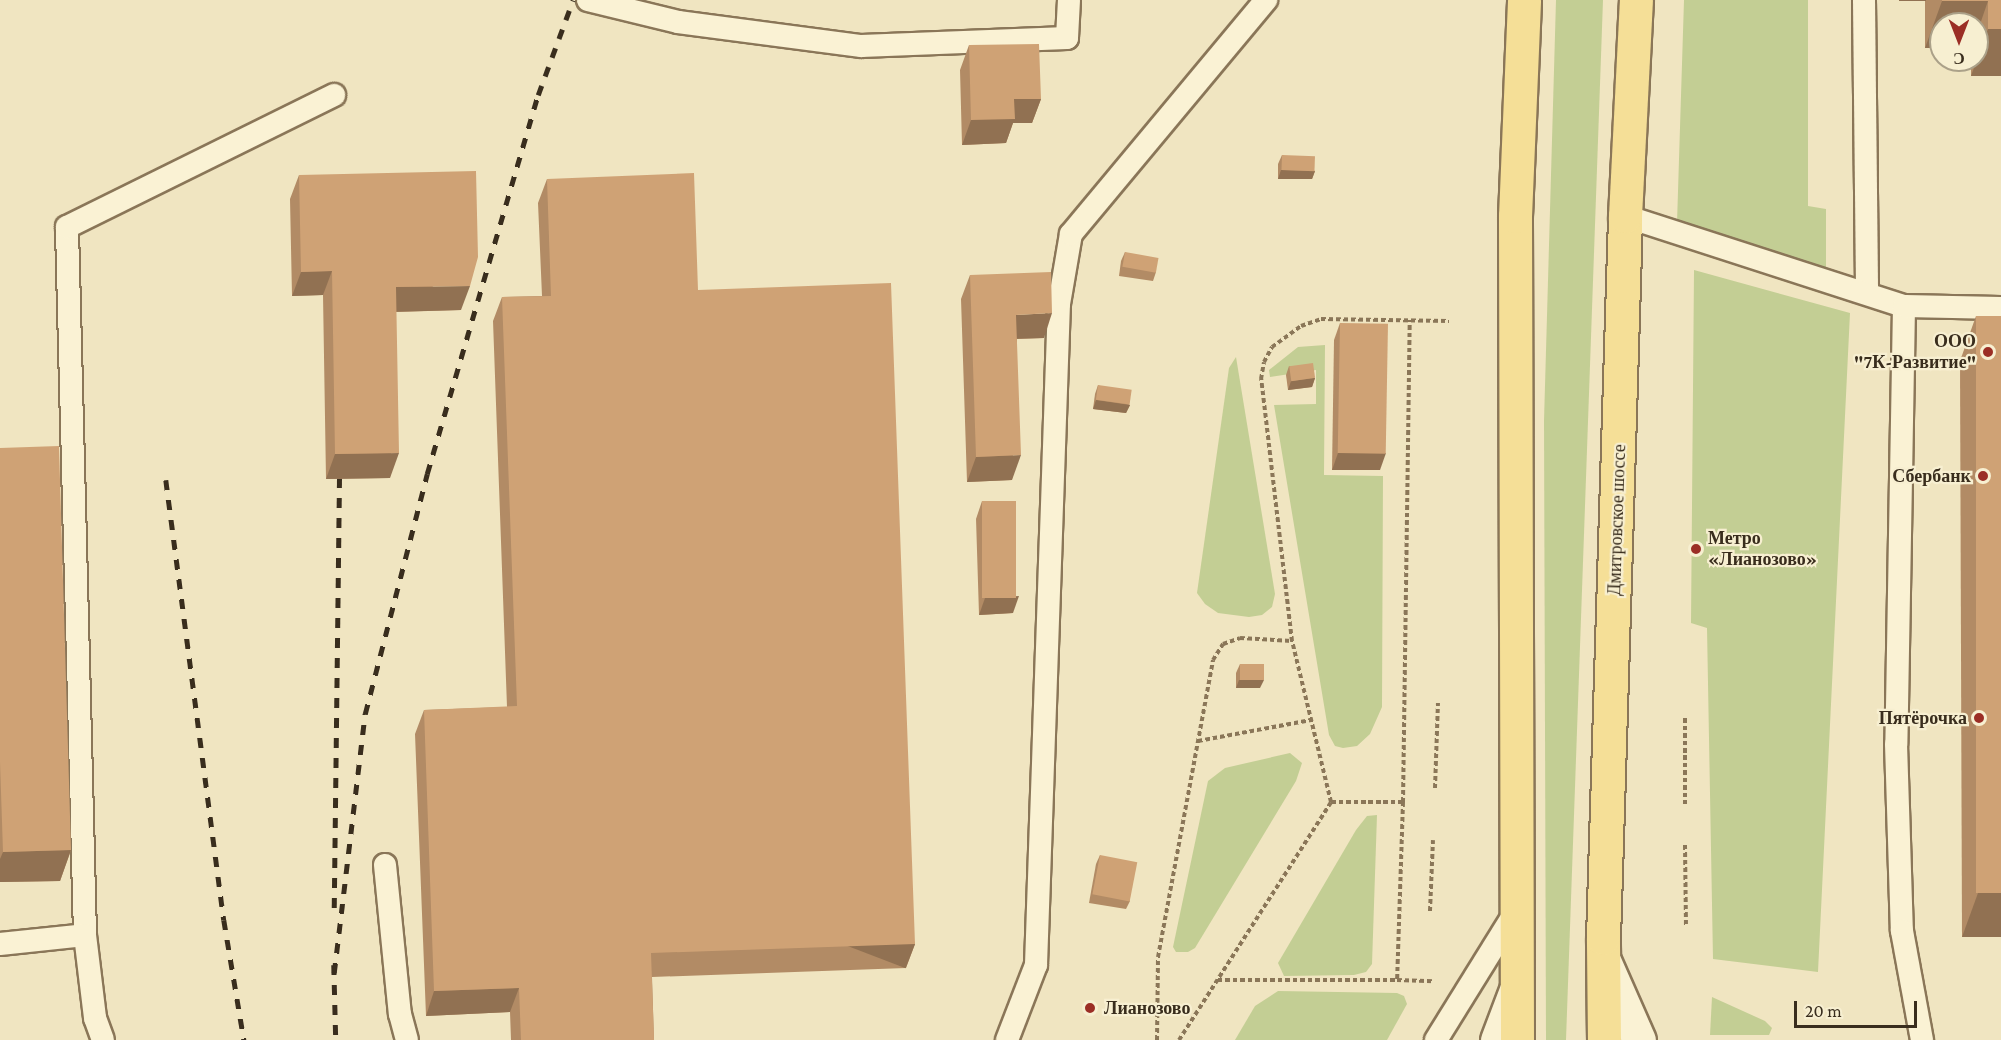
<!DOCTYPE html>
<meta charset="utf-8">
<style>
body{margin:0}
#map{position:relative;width:2001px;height:1040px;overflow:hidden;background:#f0e5c1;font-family:"Crimson Pro",serif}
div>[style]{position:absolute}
.green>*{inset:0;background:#c3ce94}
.path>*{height:4px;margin-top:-2px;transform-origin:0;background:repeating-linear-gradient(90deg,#8a7658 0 4.5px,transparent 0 7.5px)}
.roads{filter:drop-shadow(2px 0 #8a7658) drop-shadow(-2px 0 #8a7658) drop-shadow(0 2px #8a7658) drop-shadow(0 -2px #8a7658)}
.lane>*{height:22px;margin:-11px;padding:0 11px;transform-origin:11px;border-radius:11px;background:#faf2d4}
.secondary>*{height:33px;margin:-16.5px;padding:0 16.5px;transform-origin:16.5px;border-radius:16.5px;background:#faf2d4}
.primary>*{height:33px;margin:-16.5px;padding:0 16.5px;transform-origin:16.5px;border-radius:16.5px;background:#f5df97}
.rail>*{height:4.5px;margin-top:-2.25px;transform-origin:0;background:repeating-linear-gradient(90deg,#392d1d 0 10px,transparent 0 20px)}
.wall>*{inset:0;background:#b28b65}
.shaded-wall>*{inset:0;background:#917152;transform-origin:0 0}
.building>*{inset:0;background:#cfa275;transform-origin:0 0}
.dots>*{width:16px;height:16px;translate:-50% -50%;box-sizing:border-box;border:3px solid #f7efd1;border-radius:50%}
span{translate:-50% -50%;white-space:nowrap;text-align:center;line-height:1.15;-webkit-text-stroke:4.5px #f7efd1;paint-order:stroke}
.poi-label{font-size:18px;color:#392d1d;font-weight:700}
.right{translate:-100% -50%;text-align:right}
.left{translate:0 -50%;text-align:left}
.street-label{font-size:18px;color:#392d1d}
.north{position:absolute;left:1929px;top:12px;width:60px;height:60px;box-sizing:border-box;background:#f7efd1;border:2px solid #aba189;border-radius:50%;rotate:180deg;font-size:16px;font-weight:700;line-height:24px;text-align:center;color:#392d1d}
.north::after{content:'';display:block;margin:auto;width:21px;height:27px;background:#9b2e25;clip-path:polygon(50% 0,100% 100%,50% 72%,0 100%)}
.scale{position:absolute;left:1794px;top:1001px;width:123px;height:27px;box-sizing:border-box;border:3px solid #392d1d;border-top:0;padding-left:8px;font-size:18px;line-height:21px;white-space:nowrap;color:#392d1d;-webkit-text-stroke:4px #f7efd1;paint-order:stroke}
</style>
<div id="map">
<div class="green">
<i style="clip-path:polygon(1556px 0,1603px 0,1566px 1040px,1546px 1040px,1544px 421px)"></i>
<i style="clip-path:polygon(1684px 0,1808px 0,1808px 206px,1826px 209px,1826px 272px,1677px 223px)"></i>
<i style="clip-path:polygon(1694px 270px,1850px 313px,1818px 972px,1713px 959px,1707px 628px,1691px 623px)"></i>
<i style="clip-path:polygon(1325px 345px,1324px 475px,1383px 476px,1382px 707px,1370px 734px,1357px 746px,1343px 748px,1335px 746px,1329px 735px,1274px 405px,1316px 404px,1316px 370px,1270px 377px,1269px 370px,1298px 347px)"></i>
<i style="clip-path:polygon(1236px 357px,1275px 594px,1272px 607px,1262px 615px,1249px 617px,1218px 613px,1205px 604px,1197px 593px,1229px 368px)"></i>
<i style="clip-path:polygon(1290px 753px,1302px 763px,1296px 781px,1195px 948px,1188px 952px,1176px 952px,1173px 947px,1208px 781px,1225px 768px)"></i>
<i style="clip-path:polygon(1377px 815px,1372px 964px,1366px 972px,1354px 975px,1284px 976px,1278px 963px,1356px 830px,1367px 816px)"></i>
<i style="clip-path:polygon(1278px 991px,1397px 993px,1404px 996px,1407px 1004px,1387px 1040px,1235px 1040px,1255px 1006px)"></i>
<i style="clip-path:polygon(1712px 997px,1765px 1021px,1772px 1028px,1769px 1035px,1710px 1035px)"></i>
</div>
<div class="path">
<i style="left:1685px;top:718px;width:86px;rotate:90deg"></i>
<i style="left:1198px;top:741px;width:115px;rotate:-10.5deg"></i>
<i style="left:1435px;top:788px;width:85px;rotate:-88deg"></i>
<i style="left:1331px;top:802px;width:72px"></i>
<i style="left:1403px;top:802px;width:178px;rotate:91.9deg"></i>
<i style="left:1397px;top:980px;width:37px;rotate:2deg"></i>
<i style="left:1403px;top:802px;width:482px;rotate:-89.2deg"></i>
<i style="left:1685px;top:845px;width:81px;rotate:89.3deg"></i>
<i style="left:1430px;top:911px;width:71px;rotate:-87.6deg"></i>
<i style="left:1218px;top:980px;width:179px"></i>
<i style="left:1157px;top:1040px;width:83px;rotate:-89.3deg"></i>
<i style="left:1158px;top:957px;width:302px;rotate:-79.5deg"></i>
<i style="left:1213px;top:660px;width:19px;rotate:-58deg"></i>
<i style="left:1223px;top:644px;width:18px;rotate:-19deg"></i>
<i style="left:1240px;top:638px;width:52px;rotate:3.3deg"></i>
<i style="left:1292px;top:641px;width:264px;rotate:-96.7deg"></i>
<i style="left:1261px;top:379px;width:17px;rotate:-80deg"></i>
<i style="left:1264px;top:362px;width:17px;rotate:-62deg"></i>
<i style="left:1272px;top:347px;width:36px;rotate:-36deg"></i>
<i style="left:1301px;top:326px;width:21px;rotate:-19deg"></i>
<i style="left:1321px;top:319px;width:128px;rotate:0.9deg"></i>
<i style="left:1179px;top:1040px;width:282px;rotate:-57.4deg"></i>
<i style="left:1331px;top:802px;width:166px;rotate:-103.6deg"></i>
</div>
<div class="roads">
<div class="lane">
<i style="left:588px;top:0;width:93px;rotate:13.7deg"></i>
<i style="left:678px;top:22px;width:185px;rotate:7.5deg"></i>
<i style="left:861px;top:46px;width:206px;rotate:-2.2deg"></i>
<i style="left:1067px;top:38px;width:38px;rotate:-87deg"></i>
<i style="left:1864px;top:0;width:291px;rotate:89.4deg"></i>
<i style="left:1625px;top:216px;width:293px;rotate:17.9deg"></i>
<i style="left:1904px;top:306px;width:438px;rotate:91deg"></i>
<i style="left:1896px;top:744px;width:187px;rotate:88.2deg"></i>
<i style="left:1902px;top:931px;width:111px;rotate:79.6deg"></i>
<i style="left:1904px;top:306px;width:97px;rotate:1.2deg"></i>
<i style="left:385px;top:865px;width:150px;rotate:84.3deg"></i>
<i style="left:400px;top:1014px;width:27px;rotate:75deg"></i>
<i style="left:85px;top:935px;width:708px;rotate:-91.46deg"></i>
<i style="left:67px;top:227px;width:298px;rotate:-26.3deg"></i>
<i style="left:0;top:944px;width:85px;rotate:-6deg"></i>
<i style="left:85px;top:935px;width:84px;rotate:83.1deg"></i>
<i style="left:95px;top:1018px;width:23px;rotate:70deg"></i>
<i style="left:1007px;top:1040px;width:80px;rotate:-68.9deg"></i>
<i style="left:1036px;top:965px;width:661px;rotate:-88.01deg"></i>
<i style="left:1059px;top:304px;width:71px;rotate:-80.3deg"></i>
<i style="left:1071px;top:234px;width:305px;rotate:-50.2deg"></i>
<i style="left:1436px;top:1040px;width:152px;rotate:-58.2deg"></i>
</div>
<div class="secondary">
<i style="left:1605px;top:963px;width:84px;rotate:66.2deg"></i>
<i style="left:1497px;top:1040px;width:53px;rotate:-69.2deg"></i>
</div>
<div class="primary">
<i style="left:1517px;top:1040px;width:824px;rotate:-90.14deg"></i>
<i style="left:1515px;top:216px;width:216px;rotate:-87.6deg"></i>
<i style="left:1604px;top:1040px;width:102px;rotate:-90.6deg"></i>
<i style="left:1603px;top:938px;width:722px;rotate:-88.25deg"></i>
<i style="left:1625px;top:216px;width:216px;rotate:-87.1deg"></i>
</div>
</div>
<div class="rail">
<i style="left:166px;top:480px;width:444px;rotate:82.5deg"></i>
<i style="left:224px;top:920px;width:122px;rotate:80.5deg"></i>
<i style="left:334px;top:908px;width:430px;rotate:-89.3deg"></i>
<i style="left:334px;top:965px;width:75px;rotate:88.5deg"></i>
<i style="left:334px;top:973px;width:261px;rotate:-83.2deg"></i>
<i style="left:365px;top:714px;width:248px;rotate:-75.5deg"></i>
<i style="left:427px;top:474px;width:395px;rotate:-73.7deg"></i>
<i style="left:538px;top:95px;width:101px;rotate:-69.8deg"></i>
</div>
<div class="wall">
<i style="clip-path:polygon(1899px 0,2001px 0,2001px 76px,1971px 76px,1971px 60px,1977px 60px,1977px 24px,1941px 48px,1925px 48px,1925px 1px,1899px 1px)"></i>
<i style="clip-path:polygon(969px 45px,1041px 99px,1032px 123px,1013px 123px,1006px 143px,962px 145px,960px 70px)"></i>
<i style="clip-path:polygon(1282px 155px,1315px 171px,1312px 179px,1278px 179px,1278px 164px)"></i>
<i style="clip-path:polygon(299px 175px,461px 310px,396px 312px,390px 478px,326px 479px,323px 295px,292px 296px,290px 199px)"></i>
<i style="clip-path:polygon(547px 179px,698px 290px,915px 944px,906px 968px,652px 977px,654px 1040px,511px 1040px,510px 1012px,426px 1016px,415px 734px,424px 710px,507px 707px,493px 321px,502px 297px,542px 296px,538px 203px)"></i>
<i style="clip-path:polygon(1125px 252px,1156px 272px,1153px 281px,1119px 276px,1121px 261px)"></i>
<i style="clip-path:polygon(970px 275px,1044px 338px,1017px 339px,1012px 480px,967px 482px,961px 299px)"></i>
<i style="clip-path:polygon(1976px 316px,2001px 937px,1962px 937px,1960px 361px)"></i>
<i style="clip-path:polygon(1340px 323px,1380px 470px,1332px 470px,1334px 340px)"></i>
<i style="clip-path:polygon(1289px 366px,1315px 378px,1312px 387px,1288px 390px,1286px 375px)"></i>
<i style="clip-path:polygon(1098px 385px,1130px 405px,1126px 413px,1093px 409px,1095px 394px)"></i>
<i style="clip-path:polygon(0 448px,71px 850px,60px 881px,0 882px)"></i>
<i style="clip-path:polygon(982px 501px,1013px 613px,979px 615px,976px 519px)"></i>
<i style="clip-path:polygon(1240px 664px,1260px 688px,1236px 688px,1236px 673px)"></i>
<i style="clip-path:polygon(1100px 855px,1130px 901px,1126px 909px,1089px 903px,1096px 864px)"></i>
</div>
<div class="shaded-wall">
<i style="left:1899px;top:0;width:27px;height:1px"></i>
<i style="clip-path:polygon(1942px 1px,1988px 1px,1977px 33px,1977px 24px,1941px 24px,1941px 48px,1925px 48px)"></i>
<i style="clip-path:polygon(1988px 29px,2001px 29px,2001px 76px,1971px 76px)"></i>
<i style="clip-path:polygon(1014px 99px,1041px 99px,1032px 123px,1013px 123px,1006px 143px,962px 145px,971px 120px)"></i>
<i style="clip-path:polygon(1281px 170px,1315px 171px,1312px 179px,1278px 179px)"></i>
<i style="clip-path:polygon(332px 271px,323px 295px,292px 296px,301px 272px)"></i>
<i style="clip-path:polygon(470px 286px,461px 310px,387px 312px,396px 287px)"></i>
<i style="clip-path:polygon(1052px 313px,1044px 338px,1007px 339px,1016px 315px)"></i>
<i style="clip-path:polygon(1315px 378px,1312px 387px,1288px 390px,1291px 381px)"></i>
<i style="clip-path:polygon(1096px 400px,1130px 405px,1126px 413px,1093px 409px)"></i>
<i style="clip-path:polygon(399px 453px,390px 478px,326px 479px,335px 454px)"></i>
<i style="clip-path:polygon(1338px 453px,1386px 453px,1380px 470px,1332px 470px)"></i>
<i style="clip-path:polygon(1021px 455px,1012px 480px,967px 482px,976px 457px)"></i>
<i style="clip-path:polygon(1019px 596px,1013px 613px,979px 615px,985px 598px)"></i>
<i style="clip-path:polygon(1239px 680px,1264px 680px,1260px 688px,1236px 688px)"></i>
<i style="clip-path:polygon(71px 850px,60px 881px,0 882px,0 859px,3px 852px)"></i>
<i style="clip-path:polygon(1978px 893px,2001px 893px,2001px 937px,1962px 937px)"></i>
<i style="left:915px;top:944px;width:26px;height:264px;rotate:111deg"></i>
<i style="clip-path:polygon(519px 988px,510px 1012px,426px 1016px,434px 991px)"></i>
</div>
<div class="building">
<i style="clip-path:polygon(1942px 0,2001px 0,2001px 29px,1988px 29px,1988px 1px,1942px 1px)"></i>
<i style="clip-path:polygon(1039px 44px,1041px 99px,1014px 99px,1015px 119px,971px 120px,969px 45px)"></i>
<i style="left:1282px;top:155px;width:33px;height:15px;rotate:2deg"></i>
<i style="clip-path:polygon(476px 171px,478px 257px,470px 286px,396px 287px,399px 453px,335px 454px,332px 271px,301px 272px,299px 175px)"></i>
<i style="clip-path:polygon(694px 173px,698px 290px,891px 283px,915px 944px,651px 953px,654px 1040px,521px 1040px,519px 988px,434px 991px,424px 710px,517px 706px,502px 297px,551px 296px,547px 179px)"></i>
<i style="left:1125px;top:252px;width:34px;height:15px;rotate:10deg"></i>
<i style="clip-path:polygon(1051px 272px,1052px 313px,1016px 315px,1021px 455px,976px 457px,970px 275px)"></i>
<i style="left:1976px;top:316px;width:25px;height:577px"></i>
<i style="left:1340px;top:323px;width:48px;height:130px;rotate:1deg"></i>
<i style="left:1313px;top:363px;width:15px;height:24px;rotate:82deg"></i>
<i style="left:1098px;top:385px;width:34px;height:15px;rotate:8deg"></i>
<i style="clip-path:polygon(59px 446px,71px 850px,3px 852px,0 762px,0 448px)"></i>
<i style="left:982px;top:501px;width:34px;height:97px"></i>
<i style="left:1240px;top:664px;width:24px;height:16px"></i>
<i style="left:1100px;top:855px;width:38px;height:40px;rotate:11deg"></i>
</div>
<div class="dots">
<i style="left:1988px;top:352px;background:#9b2e25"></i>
<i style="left:1983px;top:476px;background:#9b2e25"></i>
<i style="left:1696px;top:549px;background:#9b2e25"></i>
<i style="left:1979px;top:718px;background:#9b2e25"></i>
<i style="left:1090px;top:1008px;background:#9b2e25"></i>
</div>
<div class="poi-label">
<span class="right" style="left:1976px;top:352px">ООО<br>"7К-Развитие"</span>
<span class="right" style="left:1971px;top:476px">Сбербанк</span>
<span class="left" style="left:1708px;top:549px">Метро<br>«Лианозово»</span>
<span class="right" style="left:1967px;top:718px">Пятёрочка</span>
<span class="left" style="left:1104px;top:1008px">Лианозово</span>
</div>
<div class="street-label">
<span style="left:1617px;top:520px;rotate:-88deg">Дмитровское шоссе</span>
</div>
<div class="north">С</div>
<div class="scale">20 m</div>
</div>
